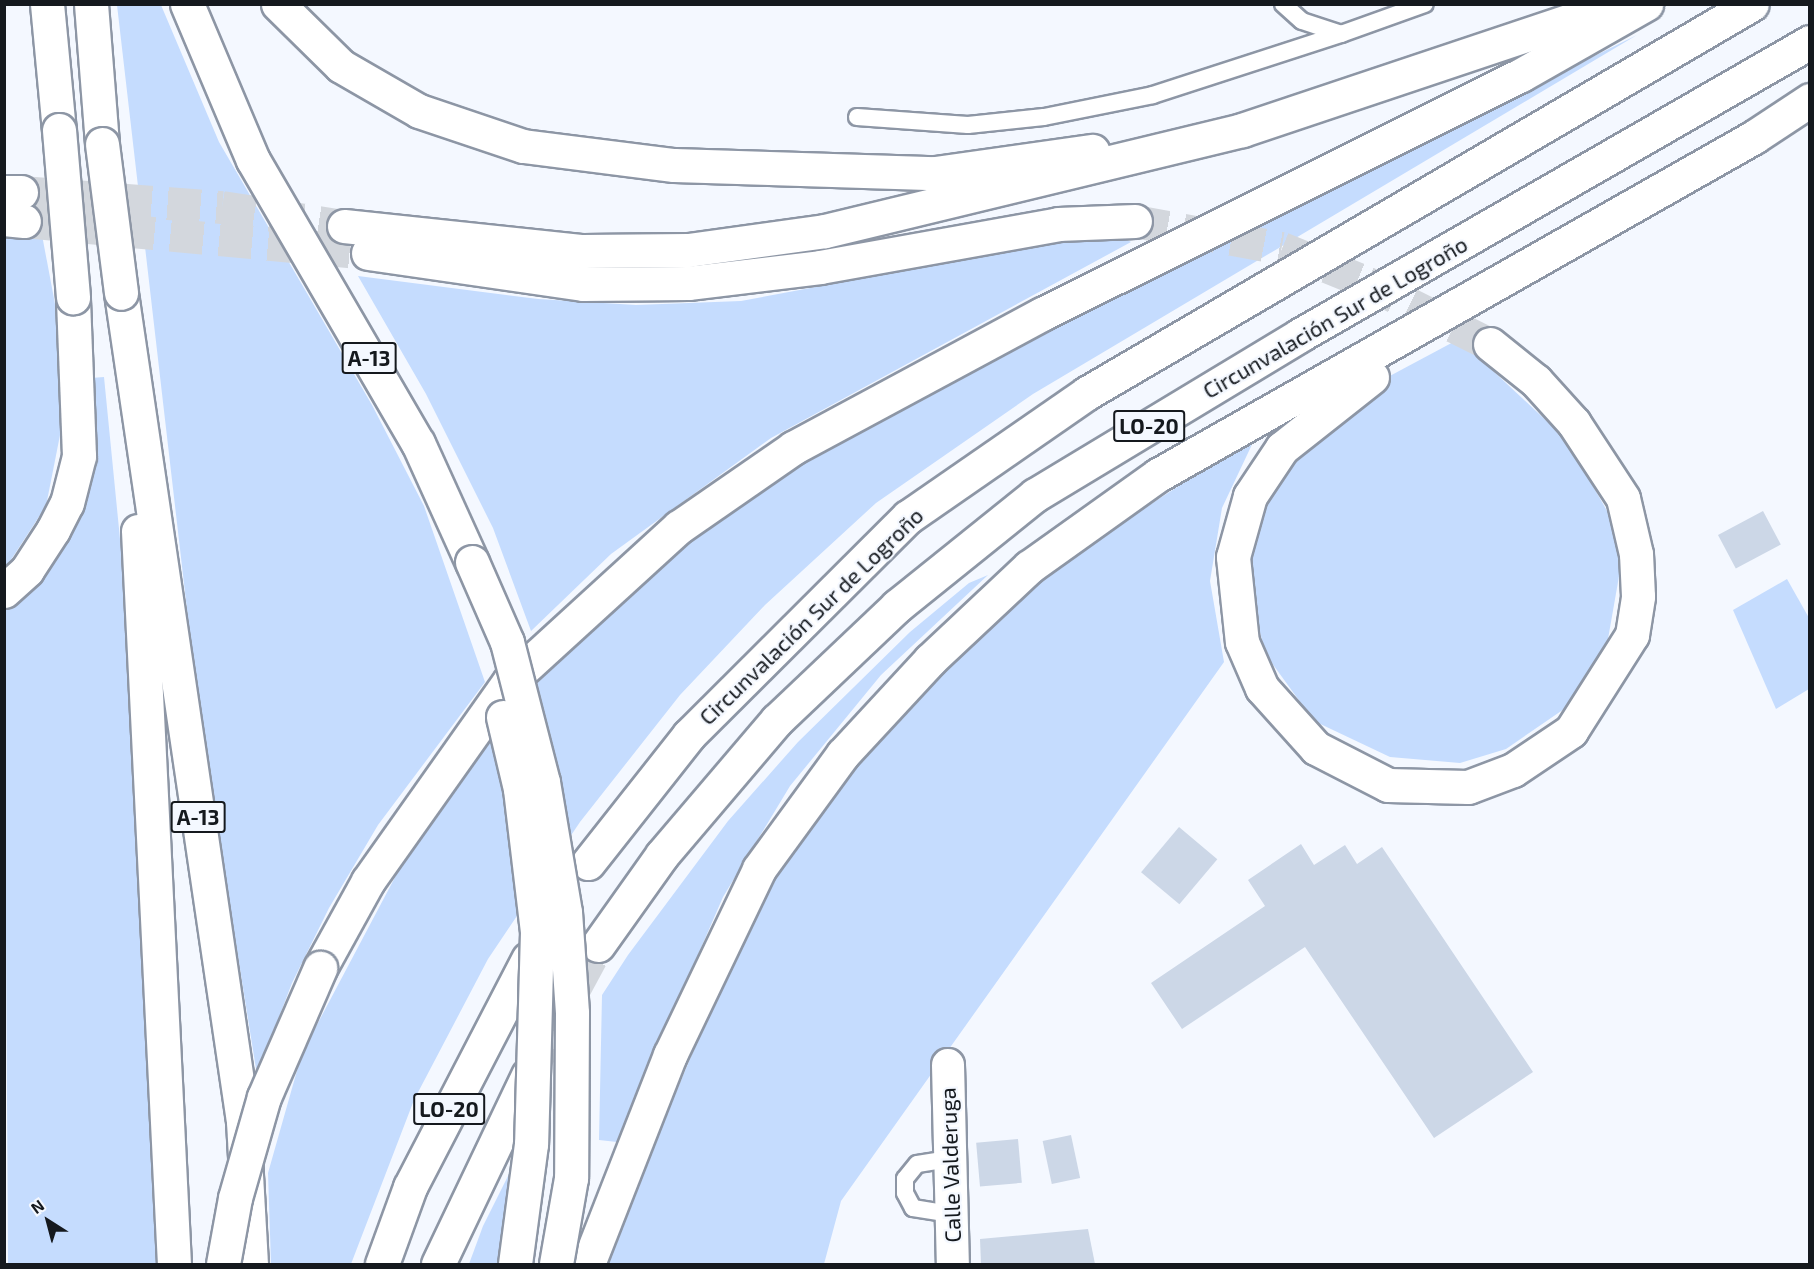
<!DOCTYPE html>
<meta charset="utf-8">
<style>
body{margin:0}
#map{position:relative;width:1814px;height:1269px;overflow:hidden;background:#f4f8ff;font-family:"Exo 2",sans-serif}
div>[style]{position:absolute}
.green>*{inset:0;background:#c5dcfe}
.building>*{inset:0;background:#ccd7e7;transform-origin:0 0}
.motorway-tunnel>*{height:33px;margin-top:-16.5px;transform-origin:0;background:repeating-linear-gradient(90deg,#d3d7dd 0 33px,transparent 0 49px)}
.roads{filter:drop-shadow(2px 0 #8d96a5) drop-shadow(-2px 0 #8d96a5) drop-shadow(0 2px #8d96a5) drop-shadow(0 -2px #8d96a5)}
.service>*{height:16px;margin:-8px;padding:0 8px;transform-origin:8px;border-radius:8px;background:#fff}
.minor>*{height:32px;margin:-16px;padding:0 16px;transform-origin:16px;border-radius:16px;background:#fff}
.motorway>*{height:33px;margin:-16.5px;padding:0 16.5px;transform-origin:16.5px;border-radius:16.5px;background:#fff}
.bridges{filter:drop-shadow(2px 0 #8d96a5) drop-shadow(-2px 0 #8d96a5) drop-shadow(0 2px #8d96a5) drop-shadow(0 -2px #8d96a5)}
.motorway-bridge>*{height:33px;margin:-16.5px;padding:0 16.5px;transform-origin:16.5px;border-radius:16.5px;background:#fff}
span{translate:-50% -50%;white-space:nowrap;text-align:center;line-height:1.15;-webkit-text-stroke:4.5px #f4f8ff;paint-order:stroke}
.shield-label span{padding:2px 4px;background:#f4f8ff;border:2px solid;border-radius:4px;-webkit-text-stroke-width:0}
.shield-label{font-size:21px;color:#15191e;font-weight:700}
.street-label{font-size:22px;color:#15191e}
.frame{position:absolute;inset:0;border:6px solid #15191e;pointer-events:none}
.north{position:absolute;left:18px;top:1191px;width:60px;height:60px;-webkit-text-stroke:4px #f4f8ff;paint-order:stroke;rotate:324deg;font-size:16px;font-weight:700;line-height:24px;text-align:center;color:#15191e}
.north::after{content:'';display:block;margin:auto;width:21px;height:27px;background:#15191e;clip-path:polygon(50% 0,100% 100%,50% 72%,0 100%)}
</style>
<div id="map">
<div class="green">
<i style="clip-path:polygon(117px 5px,161px 5px,219px 142px,372px 405px,424px 506px,485px 682px,378px 825px,329px 908px,292px 983px,257px 1075px,199px 713px)"></i>
<i style="clip-path:polygon(1637px 35px,1033px 394px,876px 503px,765px 605px,680px 695px,580px 822px,488px 959px,414px 1100px,351px 1264px,271px 1264px,268px 1173px,302px 1053px,437px 798px,541px 670px,662px 557px,785px 470px,989px 354px)"></i>
<i style="clip-path:polygon(5px 232px,42px 235px,59px 325px,62px 425px,46px 506px,5px 569px)"></i>
<i style="clip-path:polygon(1122px 237px,1131px 242px,771px 438px,611px 554px,531px 631px,493px 528px,426px 394px,358px 276px,538px 299px,636px 305px,741px 301px,1041px 245px)"></i>
<i style="clip-path:polygon(1459px 339px,1567px 440px,1611px 518px,1621px 565px,1608px 639px,1567px 707px,1506px 749px,1460px 763px,1390px 757px,1314px 721px,1266px 655px,1248px 588px,1250px 551px,1260px 516px,1274px 482px,1298px 449px,1386px 378px)"></i>
<i style="clip-path:polygon(104px 377px,121px 549px,156px 1264px,8px 1264px,4px 610px,26px 590px,91px 378px)"></i>
<i style="clip-path:polygon(1256px 436px,1222px 508px,1210px 581px,1224px 662px,841px 1201px,824px 1264px,604px 1264px,734px 954px,808px 822px,886px 719px,981px 626px,1100px 537px)"></i>
<i style="clip-path:polygon(988px 575px,881px 675px,790px 786px,723px 897px,617px 1142px,599px 1140px,602px 995px,628px 955px,728px 821px,798px 742px,910px 632px,969px 583px)"></i>
<i style="clip-path:polygon(1787px 579px,1809px 618px,1809px 689px,1776px 709px,1733px 610px)"></i>
<i style="clip-path:polygon(517px 1158px,497px 1264px,469px 1264px,483px 1226px)"></i>
</div>
<div class="building">
<i style="left:1763px;top:511px;width:38px;height:51px;rotate:62deg"></i>
<i style="left:1179px;top:827px;width:50px;height:59px;rotate:40deg"></i>
<i style="clip-path:polygon(1301px 844px,1314px 865px,1345px 845px,1357px 864px,1382px 847px,1533px 1072px,1434px 1138px,1305px 947px,1182px 1029px,1151px 983px,1265px 906px,1248px 880px)"></i>
<i style="left:1071px;top:1135px;width:44px;height:29px;rotate:78deg"></i>
<i style="left:1018px;top:1139px;width:44px;height:42px;rotate:85deg"></i>
<i style="clip-path:polygon(1088px 1229px,1095px 1264px,981px 1264px,980px 1239px)"></i>
</div>
<div class="motorway-tunnel">
<i style="left:21px;top:192px;width:202px;rotate:4.3deg"></i>
<i style="left:222px;top:207px;width:123px;rotate:8.9deg"></i>
<i style="left:24px;top:221px;width:345px;rotate:5.3deg"></i>
<i style="left:1135px;top:221px;width:149px;rotate:10.4deg"></i>
<i style="left:1282px;top:248px;width:91px;rotate:22deg"></i>
<i style="left:1366px;top:282px;width:139px;rotate:26.6deg"></i>
<i style="left:529px;top:1073px;width:145px;rotate:-61.7deg"></i>
</div>
<div class="roads">
<div class="service">
<i style="left:1283px;top:4px;width:25px;rotate:42deg"></i>
<i style="left:1302px;top:21px;width:41px;rotate:18.4deg"></i>
<i style="left:1341px;top:34px;width:89px;rotate:-19.7deg"></i>
<i style="left:857px;top:117px;width:111px;rotate:4.1deg"></i>
<i style="left:968px;top:125px;width:76px;rotate:-6deg"></i>
<i style="left:1044px;top:117px;width:111px;rotate:-11.4deg"></i>
<i style="left:1153px;top:95px;width:198px;rotate:-18deg"></i>
<i style="left:949px;top:1159px;width:32px;rotate:171deg"></i>
<i style="left:917px;top:1164px;width:19px;rotate:129deg"></i>
<i style="left:905px;top:1179px;width:14px;rotate:90deg"></i>
<i style="left:905px;top:1193px;width:17px;rotate:62deg"></i>
<i style="left:913px;top:1208px;width:37px;rotate:9deg"></i>
</div>
<div class="minor">
<i style="left:948px;top:1065px;width:199px;rotate:88.6deg"></i>
</div>
<div class="motorway">
<i style="left:47px;top:4px;width:127px;rotate:84.6deg"></i>
<i style="left:91px;top:4px;width:140px;rotate:85.5deg"></i>
<i style="left:187px;top:4px;width:169px;rotate:67.1deg"></i>
<i style="left:253px;top:160px;width:328px;rotate:59.8deg"></i>
<i style="left:418px;top:443px;width:131px;rotate:65.6deg"></i>
<i style="left:278px;top:4px;width:88px;rotate:44.5deg"></i>
<i style="left:341px;top:66px;width:90px;rotate:30deg"></i>
<i style="left:419px;top:111px;width:110px;rotate:18.6deg"></i>
<i style="left:523px;top:146px;width:152px;rotate:7.2deg"></i>
<i style="left:674px;top:165px;width:261px;rotate:1.8deg"></i>
<i style="left:935px;top:173px;width:159px;rotate:-8deg"></i>
<i style="left:4px;top:192px;width:17px"></i>
<i style="left:4px;top:219px;width:20px;rotate:6deg"></i>
<i style="left:344px;top:226px;width:240px;rotate:6deg"></i>
<i style="left:583px;top:251px;width:105px;rotate:-0.5deg"></i>
<i style="left:688px;top:250px;width:138px;rotate:-7.9deg"></i>
<i style="left:825px;top:231px;width:429px;rotate:-13.6deg"></i>
<i style="left:1242px;top:130px;width:385px;rotate:-18.5deg"></i>
<i style="left:368px;top:253px;width:217px;rotate:8.2deg"></i>
<i style="left:583px;top:284px;width:105px;rotate:-0.5deg"></i>
<i style="left:688px;top:283px;width:133px;rotate:-6.9deg"></i>
<i style="left:820px;top:267px;width:242px;rotate:-10.2deg"></i>
<i style="left:1058px;top:224px;width:77px;rotate:-2.2deg"></i>
<i style="left:121px;top:293px;width:837px;rotate:81.62deg"></i>
<i style="left:243px;top:1121px;width:143px;rotate:86.8deg"></i>
<i style="left:1372px;top:377px;width:115px;rotate:141.7deg"></i>
<i style="left:1282px;top:448px;width:58px;rotate:123.7deg"></i>
<i style="left:1250px;top:496px;width:63px;rotate:105.6deg"></i>
<i style="left:1233px;top:557px;width:85px;rotate:84deg"></i>
<i style="left:1242px;top:642px;width:50px;rotate:66.5deg"></i>
<i style="left:1262px;top:688px;width:81px;rotate:48deg"></i>
<i style="left:1316px;top:748px;width:81px;rotate:27.2deg"></i>
<i style="left:1388px;top:785px;width:80px;rotate:1.4deg"></i>
<i style="left:1468px;top:787px;width:48px;rotate:-20.7deg"></i>
<i style="left:1513px;top:770px;width:70px;rotate:-33.9deg"></i>
<i style="left:1571px;top:731px;width:114px;rotate:-57.6deg"></i>
<i style="left:1632px;top:635px;width:39px;rotate:-81deg"></i>
<i style="left:1638px;top:596px;width:42px;rotate:-92.7deg"></i>
<i style="left:1636px;top:554px;width:57px;rotate:-103.1deg"></i>
<i style="left:1623px;top:498px;width:90px;rotate:-123.2deg"></i>
<i style="left:1574px;top:423px;width:57px;rotate:-132.1deg"></i>
<i style="left:1536px;top:381px;width:59px;rotate:-141.2deg"></i>
<i style="left:138px;top:531px;width:734px;rotate:87.19deg"></i>
<i style="left:4px;top:591px;width:31px;rotate:-42deg"></i>
<i style="left:27px;top:570px;width:48px;rotate:-57deg"></i>
<i style="left:53px;top:530px;width:30px;rotate:-63deg"></i>
<i style="left:67px;top:503px;width:49px;rotate:-75.7deg"></i>
<i style="left:79px;top:456px;width:159px;rotate:-92.2deg"></i>
<i style="left:588px;top:863px;width:163px;rotate:-51.7deg"></i>
<i style="left:689px;top:735px;width:309px;rotate:-44.9deg"></i>
<i style="left:908px;top:517px;width:218px;rotate:-34.7deg"></i>
<i style="left:1087px;top:393px;width:770px;rotate:-30.33deg"></i>
<i style="left:598px;top:945px;width:110px;rotate:-54.6deg"></i>
<i style="left:662px;top:855px;width:177px;rotate:-49.6deg"></i>
<i style="left:777px;top:720px;width:166px;rotate:-43.5deg"></i>
<i style="left:897px;top:606px;width:177px;rotate:-38.8deg"></i>
<i style="left:1035px;top:495px;width:310px;rotate:-31.1deg"></i>
<i style="left:1300px;top:335px;width:588px;rotate:-29.88deg"></i>
<i style="left:320px;top:968px;width:99px;rotate:-61.1deg"></i>
<i style="left:368px;top:881px;width:244px;rotate:-54.7deg"></i>
<i style="left:509px;top:682px;width:230px;rotate:-42.4deg"></i>
<i style="left:679px;top:527px;width:139px;rotate:-34.7deg"></i>
<i style="left:793px;top:448px;width:283px;rotate:-28.3deg"></i>
<i style="left:1042px;top:314px;width:535px;rotate:-26.52deg"></i>
<i style="left:1521px;top:75px;width:144px;rotate:-29.6deg"></i>
<i style="left:382px;top:1264px;width:82px;rotate:-70deg"></i>
<i style="left:410px;top:1187px;width:257px;rotate:-62.6deg"></i>
<i style="left:438px;top:1264px;width:209px;rotate:-64.5deg"></i>
<i style="left:588px;top:1264px;width:225px;rotate:-68.6deg"></i>
<i style="left:670px;top:1055px;width:206px;rotate:-64.4deg"></i>
<i style="left:759px;top:869px;width:142px;rotate:-53.9deg"></i>
<i style="left:843px;top:754px;width:128px;rotate:-47.2deg"></i>
<i style="left:930px;top:660px;width:136px;rotate:-43.2deg"></i>
<i style="left:1029px;top:567px;width:158px;rotate:-35.5deg"></i>
<i style="left:1158px;top:475px;width:685px;rotate:-29.56deg"></i>
<i style="left:1754px;top:137px;width:67px;rotate:-33.5deg"></i>
</div>
</div>
<div class="bridges">
<div class="motorway-bridge">
<i style="left:59px;top:130px;width:168px;rotate:85.2deg"></i>
<i style="left:102px;top:144px;width:150px;rotate:82.7deg"></i>
<i style="left:472px;top:562px;width:87px;rotate:66.4deg"></i>
<i style="left:507px;top:642px;width:145px;rotate:75.6deg"></i>
<i style="left:543px;top:782px;width:132px;rotate:80.4deg"></i>
<i style="left:565px;top:912px;width:101px;rotate:86deg"></i>
<i style="left:572px;top:1013px;width:165px;rotate:90.3deg"></i>
<i style="left:571px;top:1178px;width:87px;rotate:99.9deg"></i>
<i style="left:503px;top:717px;width:74px;rotate:76.7deg"></i>
<i style="left:520px;top:789px;width:144px;rotate:83.2deg"></i>
<i style="left:537px;top:932px;width:212px;rotate:91.6deg"></i>
<i style="left:531px;top:1144px;width:121px;rotate:97.6deg"></i>
<i style="left:223px;top:1264px;width:67px;rotate:-79.7deg"></i>
<i style="left:235px;top:1198px;width:105px;rotate:-74deg"></i>
<i style="left:264px;top:1097px;width:141px;rotate:-66.5deg"></i>
</div>
</div>
<div class="shield-label">
<span style="left:369px;top:358px">A-13</span>
<span style="left:1149px;top:426px">LO-20</span>
<span style="left:198px;top:817px">A-13</span>
<span style="left:449px;top:1109px">LO-20</span>
</div>
<div class="street-label">
<span style="left:1335px;top:317px;rotate:-30deg">Circunvalación Sur de Logroño</span>
<span style="left:811px;top:616px;rotate:-44deg">Circunvalación Sur de Logroño</span>
<span style="left:950px;top:1165px;rotate:-92deg">Calle Valderuga</span>
</div>
<div class="frame"></div>
<div class="north">N</div>
</div>
